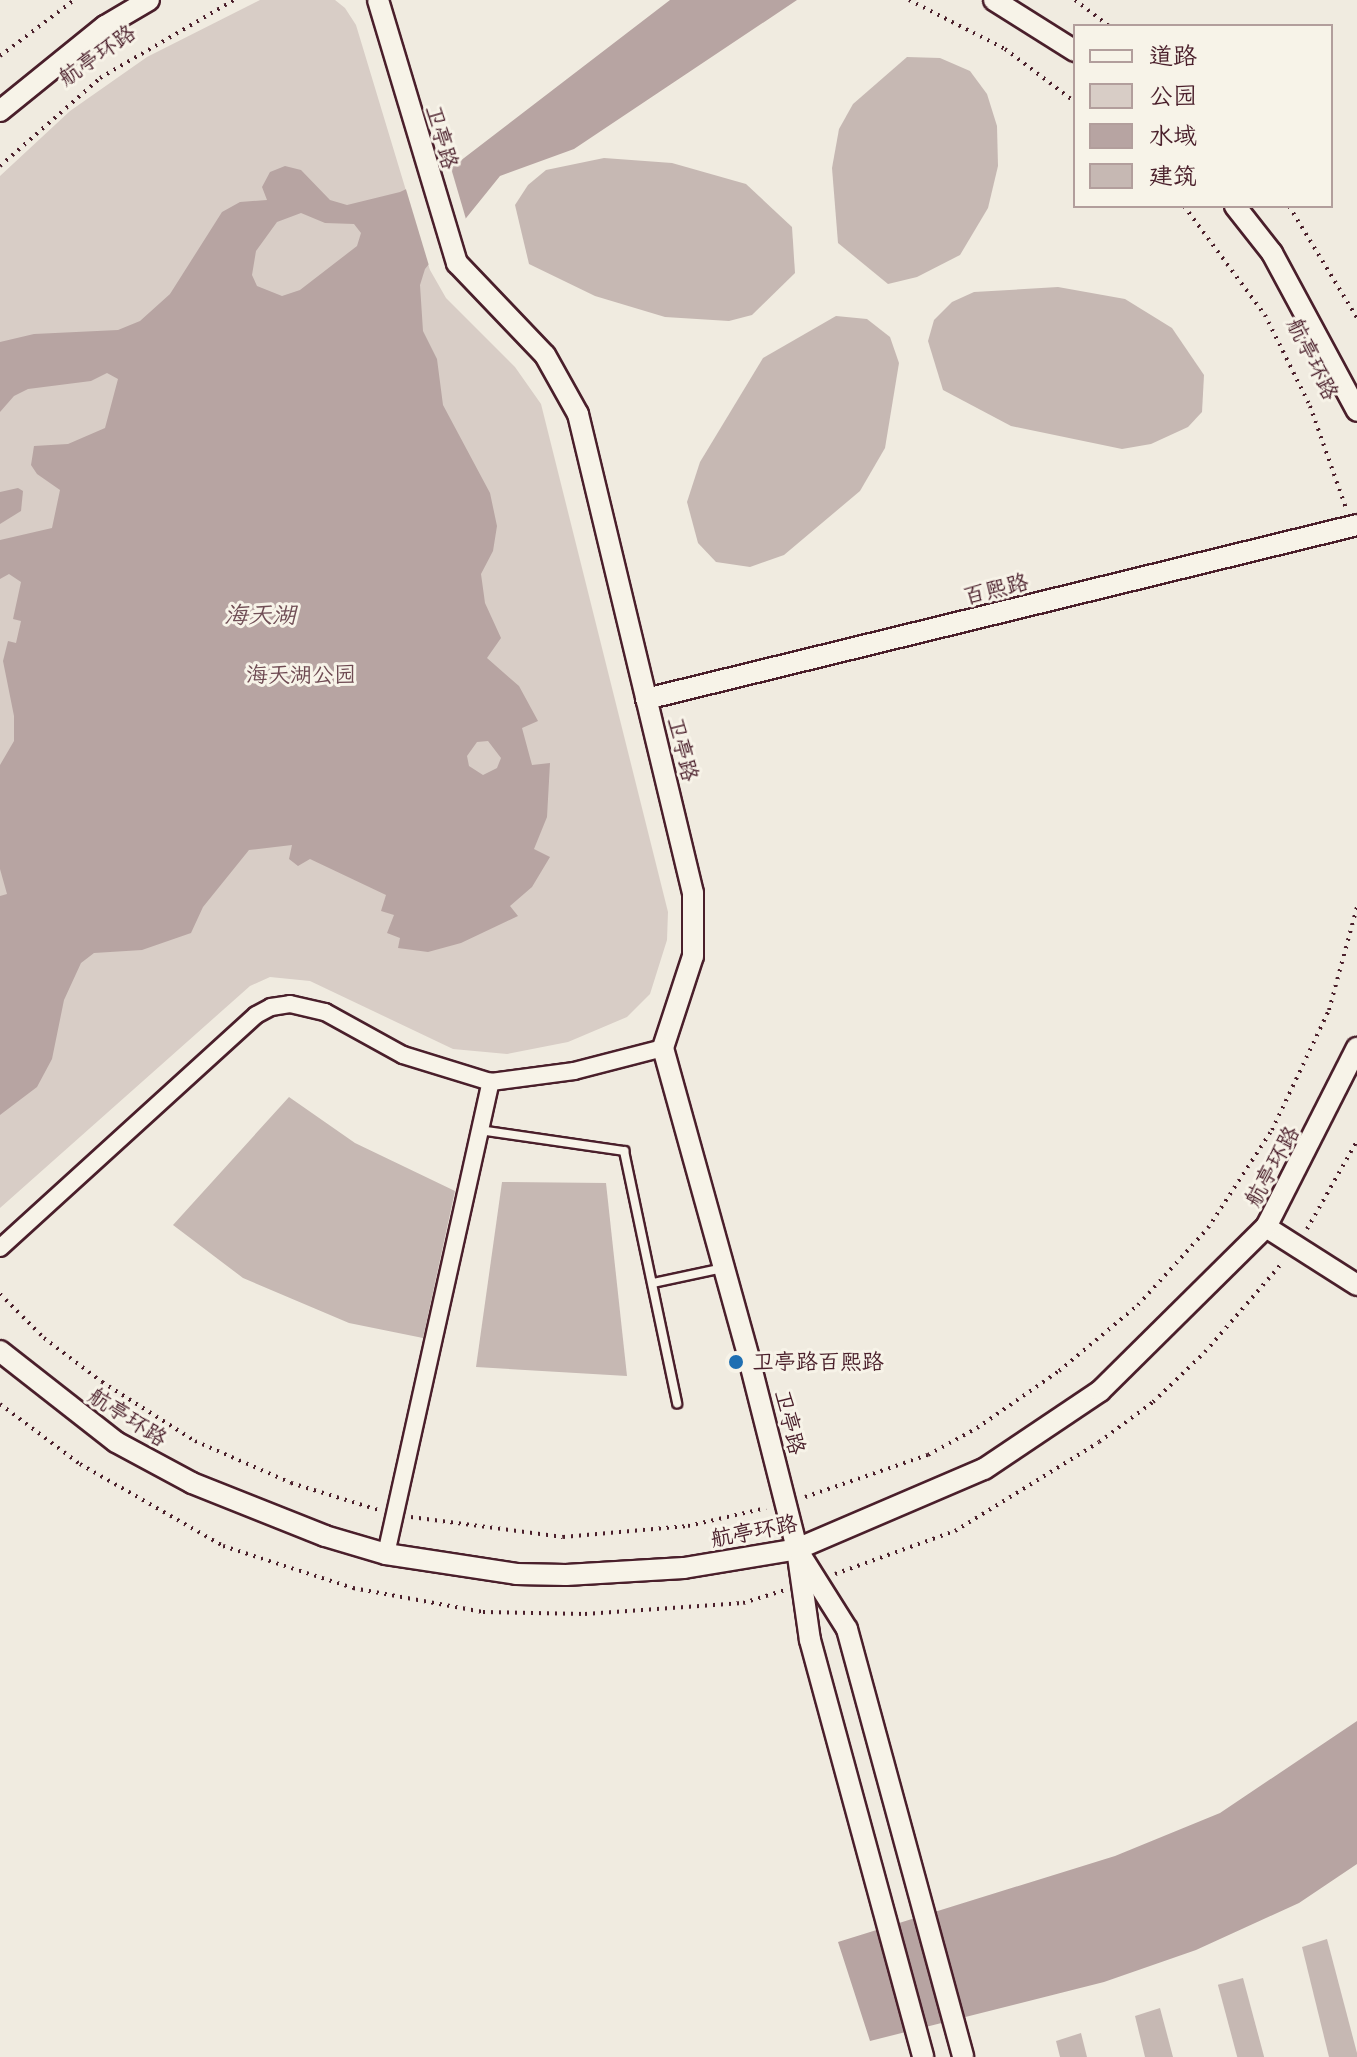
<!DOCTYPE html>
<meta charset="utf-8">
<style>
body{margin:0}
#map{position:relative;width:1357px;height:2057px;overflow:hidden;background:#f0ebe0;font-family:Sriracha,"LXGW WenKai TC",sans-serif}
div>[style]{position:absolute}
.green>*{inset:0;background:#d8cdc6}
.water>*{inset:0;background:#b7a4a2}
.pier>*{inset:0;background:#f0ebe0}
.building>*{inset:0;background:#c6b8b3;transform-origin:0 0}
.path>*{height:4px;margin-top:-2px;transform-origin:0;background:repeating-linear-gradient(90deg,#4a1f2b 0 2px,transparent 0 8px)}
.roads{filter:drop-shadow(2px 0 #4a1f2b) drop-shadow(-2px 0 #4a1f2b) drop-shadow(0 2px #4a1f2b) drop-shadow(0 -2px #4a1f2b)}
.service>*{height:8px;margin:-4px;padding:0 4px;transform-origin:4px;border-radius:4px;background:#f7f3e8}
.minor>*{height:16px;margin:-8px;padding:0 8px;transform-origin:8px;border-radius:8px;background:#f7f3e8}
.tertiary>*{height:20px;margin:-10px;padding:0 10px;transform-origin:10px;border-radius:10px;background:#f7f3e8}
.dots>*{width:22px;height:22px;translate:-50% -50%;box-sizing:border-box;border:4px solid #f7f3e8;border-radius:50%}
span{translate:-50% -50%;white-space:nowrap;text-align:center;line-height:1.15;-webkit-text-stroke:6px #f7f3e8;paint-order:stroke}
.street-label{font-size:22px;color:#4a1f2b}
.park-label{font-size:22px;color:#6e4a52}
.poi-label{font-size:22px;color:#4a1f2b}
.left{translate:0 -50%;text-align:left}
.water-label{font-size:24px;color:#704e55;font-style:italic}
.legend{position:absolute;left:1073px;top:24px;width:260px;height:184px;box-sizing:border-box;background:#f7f3e8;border:2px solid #b29e9c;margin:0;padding:10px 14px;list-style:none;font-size:24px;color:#4a1f2b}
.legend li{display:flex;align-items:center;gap:16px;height:40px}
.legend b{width:40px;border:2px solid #b29e9c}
</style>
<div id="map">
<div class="green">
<i style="clip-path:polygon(260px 0,335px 0,345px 8px,356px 25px,430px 270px,446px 298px,515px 367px,541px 404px,668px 912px,667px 940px,650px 994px,627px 1017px,568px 1042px,507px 1054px,453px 1049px,310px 981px,270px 977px,250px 986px,0 1208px,0 176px,70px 111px,147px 57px)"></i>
</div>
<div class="water">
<i style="clip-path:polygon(evenodd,670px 0,797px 0,574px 149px,500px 176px,425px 269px,420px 285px,423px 331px,437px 359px,443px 405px,490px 493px,497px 526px,493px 551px,481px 574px,485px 603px,501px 638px,487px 658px,519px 686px,538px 721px,522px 728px,532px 765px,550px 763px,547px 817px,534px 849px,550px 857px,532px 887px,510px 906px,518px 916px,461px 943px,428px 952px,398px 948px,400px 938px,387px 933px,394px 915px,381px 911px,386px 895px,310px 859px,298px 866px,289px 859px,292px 845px,249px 850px,203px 907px,191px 933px,142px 950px,94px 953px,81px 963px,64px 1000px,52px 1059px,37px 1087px,0 1115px,0 896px,7px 894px,0 869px,0 765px,14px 741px,14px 716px,3px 661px,8px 641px,16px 643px,21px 621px,13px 619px,21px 582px,9px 574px,0 579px,0 540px,52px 528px,60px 490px,37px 474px,31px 465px,34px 446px,68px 444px,105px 428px,118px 379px,107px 373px,91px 381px,28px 389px,14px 396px,0 412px,0 342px,34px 334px,118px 330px,140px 321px,170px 294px,222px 212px,240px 202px,267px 200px,262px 187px,270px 172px,285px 166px,301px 170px,330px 200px,347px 205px,400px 192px,451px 168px,670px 0,301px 213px,325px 223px,354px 224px,361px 233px,357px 246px,300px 290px,282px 296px,257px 286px,252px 275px,256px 251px,277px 222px,301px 213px,670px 0,488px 741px,501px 758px,497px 768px,483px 775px,469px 766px,467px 756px,477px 742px,488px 741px)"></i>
<i style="clip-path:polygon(18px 488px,23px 491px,21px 511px,0 524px,0 492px)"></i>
<i style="clip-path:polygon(1357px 1721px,1357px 1864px,1299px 1903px,1196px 1950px,1104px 1982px,870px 2041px,838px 1942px,1115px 1856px,1220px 1813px)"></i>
</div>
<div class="pier">
<i style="clip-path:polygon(451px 168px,468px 226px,430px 269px,405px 186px)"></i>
</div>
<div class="building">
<i style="clip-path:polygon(907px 57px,940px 58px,970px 71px,987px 94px,997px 126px,998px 166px,988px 208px,960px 255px,917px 277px,888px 284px,838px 243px,832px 168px,839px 129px,853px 104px)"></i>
<i style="clip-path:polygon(604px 158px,672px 163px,746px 184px,792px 227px,795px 273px,752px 315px,729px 321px,665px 317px,595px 296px,529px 264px,515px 205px,528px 185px,546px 170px)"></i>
<i style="clip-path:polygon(1058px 287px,1125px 299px,1172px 328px,1204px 375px,1202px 412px,1188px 427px,1151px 444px,1122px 449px,1011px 426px,943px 390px,928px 341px,934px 320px,952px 302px,974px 292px)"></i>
<i style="clip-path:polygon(836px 316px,867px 319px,890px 337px,899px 363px,885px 448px,860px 491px,784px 555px,750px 567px,716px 562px,698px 543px,687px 502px,700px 462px,763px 358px)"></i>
<i style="clip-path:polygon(289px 1097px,355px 1143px,455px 1191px,423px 1338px,349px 1323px,243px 1278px,173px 1225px)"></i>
<i style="clip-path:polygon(502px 1182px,606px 1183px,627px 1376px,476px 1367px)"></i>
<i style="clip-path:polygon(1327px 1939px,1357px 2053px,1357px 2057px,1329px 2057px,1302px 1947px)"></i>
<i style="left:1243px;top:1978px;width:82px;height:26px;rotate:75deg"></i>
<i style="clip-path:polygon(1160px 2008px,1173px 2057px,1145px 2057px,1135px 2016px)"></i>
<i style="clip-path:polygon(1081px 2033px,1087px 2057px,1060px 2057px,1056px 2041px)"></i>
</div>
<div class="path">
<i style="left:909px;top:0;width:108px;rotate:27deg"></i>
<i style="left:1005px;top:49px;width:88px;rotate:37.1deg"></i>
<i style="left:1075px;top:0;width:43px;rotate:37.4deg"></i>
<i style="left:0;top:56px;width:93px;rotate:-37.1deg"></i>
<i style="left:0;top:166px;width:133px;rotate:-41.3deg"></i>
<i style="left:100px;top:78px;width:155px;rotate:-30.2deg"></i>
<i style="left:1184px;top:206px;width:136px;rotate:53.4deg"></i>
<i style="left:1265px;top:315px;width:102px;rotate:63.7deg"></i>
<i style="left:1310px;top:406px;width:108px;rotate:70.6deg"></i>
<i style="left:1289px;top:206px;width:131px;rotate:58.7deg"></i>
<i style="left:1307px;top:1229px;width:101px;rotate:-60.4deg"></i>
<i style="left:0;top:1294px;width:62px;rotate:45deg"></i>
<i style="left:44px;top:1338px;width:73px;rotate:37.2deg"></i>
<i style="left:102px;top:1382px;width:110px;rotate:32.4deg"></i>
<i style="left:195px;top:1441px;width:105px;rotate:23.6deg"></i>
<i style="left:291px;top:1483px;width:92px;rotate:17.1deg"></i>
<i style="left:0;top:1404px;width:100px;rotate:36.9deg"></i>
<i style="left:80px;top:1464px;width:165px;rotate:29.8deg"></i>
<i style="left:223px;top:1546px;width:137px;rotate:17.9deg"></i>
<i style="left:353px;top:1588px;width:132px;rotate:10.5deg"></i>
<i style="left:483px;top:1612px;width:102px;rotate:1.1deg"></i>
<i style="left:585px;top:1614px;width:158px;rotate:-4deg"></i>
<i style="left:743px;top:1603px;width:44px;rotate:-17.2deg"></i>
<i style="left:805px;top:1497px;width:130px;rotate:-18.9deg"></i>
<i style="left:928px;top:1455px;width:56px;rotate:-28.9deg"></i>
<i style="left:977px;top:1428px;width:100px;rotate:-34.8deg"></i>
<i style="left:1059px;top:1371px;width:103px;rotate:-39.9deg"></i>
<i style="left:1138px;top:1305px;width:104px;rotate:-47.7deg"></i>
<i style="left:1208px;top:1228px;width:117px;rotate:-56.9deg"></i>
<i style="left:1272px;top:1130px;width:133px;rotate:-64.6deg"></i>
<i style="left:1329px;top:1010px;width:107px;rotate:-74.8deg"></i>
<i style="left:411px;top:1517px;width:153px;rotate:7.5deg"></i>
<i style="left:563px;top:1537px;width:125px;rotate:-5deg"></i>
<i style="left:688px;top:1526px;width:80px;rotate:-13deg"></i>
<i style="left:835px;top:1574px;width:127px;rotate:-19.7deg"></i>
<i style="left:955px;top:1531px;width:169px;rotate:-31.7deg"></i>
<i style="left:1099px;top:1442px;width:67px;rotate:-36.5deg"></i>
<i style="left:1153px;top:1402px;width:72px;rotate:-43.9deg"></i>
<i style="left:1205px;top:1352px;width:119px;rotate:-49.1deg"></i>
</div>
<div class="roads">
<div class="service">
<i style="left:480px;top:1130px;width:146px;rotate:8.3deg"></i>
<i style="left:624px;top:1151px;width:258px;rotate:78.1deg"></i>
<i style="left:653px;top:1283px;width:72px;rotate:-12.1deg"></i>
</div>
<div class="minor">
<i style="left:0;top:1248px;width:346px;rotate:-42.3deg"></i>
<i style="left:256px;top:1015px;width:17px;rotate:-28deg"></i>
<i style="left:271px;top:1007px;width:19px;rotate:-9deg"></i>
<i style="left:290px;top:1004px;width:36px;rotate:13deg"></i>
<i style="left:325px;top:1012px;width:89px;rotate:28.9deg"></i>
<i style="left:403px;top:1055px;width:92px;rotate:17.1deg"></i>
<i style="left:491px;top:1082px;width:84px;rotate:-7.5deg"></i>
<i style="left:574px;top:1071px;width:92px;rotate:-14.5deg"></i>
<i style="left:386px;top:1554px;width:484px;rotate:-77.5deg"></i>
</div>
<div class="tertiary">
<i style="left:378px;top:0;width:275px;rotate:73.3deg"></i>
<i style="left:457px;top:263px;width:127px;rotate:46.3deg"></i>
<i style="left:545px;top:355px;width:68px;rotate:60.8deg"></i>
<i style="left:578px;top:414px;width:493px;rotate:76.5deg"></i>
<i style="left:693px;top:893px;width:63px;rotate:90deg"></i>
<i style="left:693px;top:956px;width:97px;rotate:108.1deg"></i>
<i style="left:663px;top:1048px;width:323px;rotate:74.5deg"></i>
<i style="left:749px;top:1359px;width:196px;rotate:75.8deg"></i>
<i style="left:797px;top:1549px;width:92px;rotate:81.9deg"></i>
<i style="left:810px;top:1640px;width:432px;rotate:74.8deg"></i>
<i style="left:994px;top:0;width:96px;rotate:32.2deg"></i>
<i style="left:0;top:111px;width:135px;rotate:-39deg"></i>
<i style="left:105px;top:26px;width:51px;rotate:-30.6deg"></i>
<i style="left:1235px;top:206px;width:60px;rotate:51.8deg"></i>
<i style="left:1272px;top:253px;width:179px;rotate:61.7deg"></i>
<i style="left:646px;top:699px;width:732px;rotate:-13.75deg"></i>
<i style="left:1266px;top:1227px;width:108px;rotate:32.5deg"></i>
<i style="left:0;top:1351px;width:147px;rotate:38.1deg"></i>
<i style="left:116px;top:1442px;width:86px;rotate:28.3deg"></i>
<i style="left:192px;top:1483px;width:143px;rotate:21.7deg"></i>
<i style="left:325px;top:1536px;width:64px;rotate:16.4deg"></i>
<i style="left:386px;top:1554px;width:132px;rotate:8.7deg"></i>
<i style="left:516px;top:1574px;width:50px;rotate:1.1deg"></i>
<i style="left:566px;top:1575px;width:118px;rotate:-3.4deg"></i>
<i style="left:684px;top:1568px;width:115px;rotate:-9.5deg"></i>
<i style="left:797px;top:1549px;width:203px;rotate:-23.2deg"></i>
<i style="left:984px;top:1469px;width:140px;rotate:-33.9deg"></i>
<i style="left:1100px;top:1391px;width:233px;rotate:-44.7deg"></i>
<i style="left:1266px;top:1227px;width:201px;rotate:-63.1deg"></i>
<i style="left:801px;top:1556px;width:86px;rotate:57.8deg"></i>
<i style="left:847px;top:1629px;width:443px;rotate:74.8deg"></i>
</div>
</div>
<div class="dots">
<i style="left:736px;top:1362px;background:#1f6fb2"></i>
</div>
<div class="street-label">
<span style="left:97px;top:55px;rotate:-35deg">航亭环路</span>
<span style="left:442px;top:137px;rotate:74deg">卫亭路</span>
<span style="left:1313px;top:359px;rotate:64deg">航亭环路</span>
<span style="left:996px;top:589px;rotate:-14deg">百熙路</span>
<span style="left:683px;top:749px;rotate:76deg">卫亭路</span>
<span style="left:1272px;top:1166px;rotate:-61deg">航亭环路</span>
<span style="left:128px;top:1417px;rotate:33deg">航亭环路</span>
<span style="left:790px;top:1422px;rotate:76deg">卫亭路</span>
<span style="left:754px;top:1531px;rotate:-11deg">航亭环路</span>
</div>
<div class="park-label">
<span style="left:301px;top:675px">海天湖公园</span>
</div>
<div class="poi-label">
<span class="left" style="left:752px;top:1362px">卫亭路百熙路</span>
</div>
<div class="water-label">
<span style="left:260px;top:616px">海天湖</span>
</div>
<ul class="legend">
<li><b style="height:10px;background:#f7f3e8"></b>道路</li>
<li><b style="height:22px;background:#d8cdc6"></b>公园</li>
<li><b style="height:22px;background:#b7a4a2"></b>水域</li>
<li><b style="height:22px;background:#c6b8b3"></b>建筑</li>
</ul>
</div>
